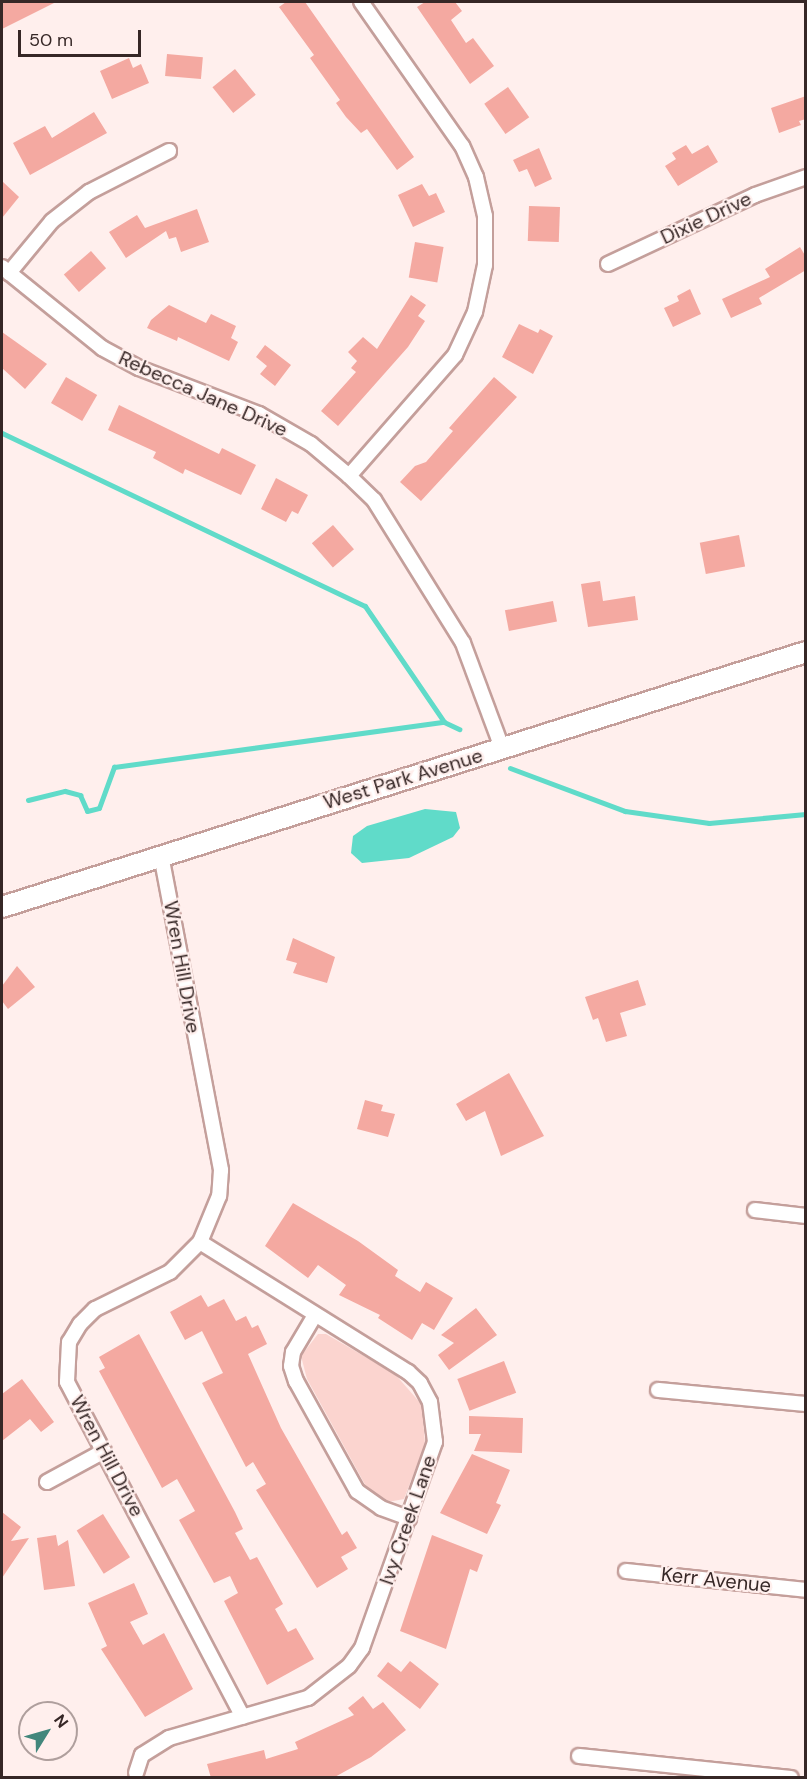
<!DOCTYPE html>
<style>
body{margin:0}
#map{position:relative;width:807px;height:1779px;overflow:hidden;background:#ffefed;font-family:"DM Sans",sans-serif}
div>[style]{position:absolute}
.green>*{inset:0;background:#fbd4cf}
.water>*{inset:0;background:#60dbc9}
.stream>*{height:5px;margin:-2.5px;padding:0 2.5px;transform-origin:2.5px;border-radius:2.5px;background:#60dbc9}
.building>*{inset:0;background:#f4a9a1;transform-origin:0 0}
.roads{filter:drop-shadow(2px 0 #c49f9b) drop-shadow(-2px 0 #c49f9b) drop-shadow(0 2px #c49f9b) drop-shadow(0 -2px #c49f9b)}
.street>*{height:14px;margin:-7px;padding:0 7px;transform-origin:7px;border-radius:7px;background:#fff}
.secondary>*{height:20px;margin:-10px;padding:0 10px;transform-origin:10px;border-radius:10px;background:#fff}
span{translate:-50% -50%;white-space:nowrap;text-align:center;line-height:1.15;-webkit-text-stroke:4.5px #ffefed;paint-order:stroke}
.street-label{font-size:20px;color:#362726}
.frame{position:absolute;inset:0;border:3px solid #362726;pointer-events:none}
.north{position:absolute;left:18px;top:1701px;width:60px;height:60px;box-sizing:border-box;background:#ffefed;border:2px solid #af9f9d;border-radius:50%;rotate:53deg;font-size:16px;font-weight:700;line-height:24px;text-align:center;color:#362726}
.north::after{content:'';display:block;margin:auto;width:21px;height:27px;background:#42877c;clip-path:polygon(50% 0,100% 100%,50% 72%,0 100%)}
.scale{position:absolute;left:18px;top:30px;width:123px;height:27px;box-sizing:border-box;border:3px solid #362726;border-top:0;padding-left:8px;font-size:18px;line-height:21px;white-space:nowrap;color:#362726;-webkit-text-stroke:4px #ffefed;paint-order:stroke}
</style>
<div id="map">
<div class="green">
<i style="clip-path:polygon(318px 1334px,326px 1334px,395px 1374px,422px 1405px,425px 1444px,404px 1499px,388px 1502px,368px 1490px,307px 1379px,301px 1356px)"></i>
</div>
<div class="water">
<i style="clip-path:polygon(425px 809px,456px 812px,460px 828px,453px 837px,409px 858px,362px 863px,351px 853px,353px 836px,367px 826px)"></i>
</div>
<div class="stream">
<i style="left:2px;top:433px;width:402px;rotate:25.5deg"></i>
<i style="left:365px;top:606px;width:140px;rotate:55.7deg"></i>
<i style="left:444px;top:722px;width:17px;rotate:25deg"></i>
<i style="left:510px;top:768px;width:123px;rotate:20.5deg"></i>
<i style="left:625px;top:811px;width:85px;rotate:8.1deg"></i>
<i style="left:709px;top:823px;width:97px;rotate:-5.3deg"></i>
<i style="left:28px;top:800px;width:38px;rotate:-14deg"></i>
<i style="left:65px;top:791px;width:16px;rotate:15deg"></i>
<i style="left:80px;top:795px;width:17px;rotate:66deg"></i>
<i style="left:87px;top:811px;width:12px;rotate:-14deg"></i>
<i style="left:99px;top:808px;width:44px;rotate:-69.9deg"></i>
<i style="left:114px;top:767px;width:333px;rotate:-7.8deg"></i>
</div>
<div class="building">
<i style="clip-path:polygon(2px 2px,56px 2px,2px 29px)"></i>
<i style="clip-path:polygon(286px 2px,305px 2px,414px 157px,397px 170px,367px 129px,361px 133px,346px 117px,336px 103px,340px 100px,310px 58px,314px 55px,279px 7px)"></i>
<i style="clip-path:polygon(425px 2px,455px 2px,462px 11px,451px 20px,466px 43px,473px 38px,494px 66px,470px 84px,417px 7px)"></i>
<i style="left:167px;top:54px;width:36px;height:22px;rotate:5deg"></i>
<i style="clip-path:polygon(129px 58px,133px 68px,141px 64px,149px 83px,112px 99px,100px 71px)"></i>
<i style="left:235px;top:69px;width:33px;height:29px;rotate:51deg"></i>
<i style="left:508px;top:87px;width:37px;height:29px;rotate:55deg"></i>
<i style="clip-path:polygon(806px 96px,806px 119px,799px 121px,801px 125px,779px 133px,771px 108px)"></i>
<i style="clip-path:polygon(94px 112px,107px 133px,30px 175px,13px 143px,45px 126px,52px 138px)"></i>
<i style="clip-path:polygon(686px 145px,692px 154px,708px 145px,718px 162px,678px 186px,665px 166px,676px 159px,672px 153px)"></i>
<i style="clip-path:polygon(539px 148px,552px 179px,535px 187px,527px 169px,519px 172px,513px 160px)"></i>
<i style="clip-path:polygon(2px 181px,19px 197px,2px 218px)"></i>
<i style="clip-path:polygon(422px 184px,429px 196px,436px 193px,445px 212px,413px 227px,398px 195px)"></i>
<i style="left:529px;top:206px;width:31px;height:35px;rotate:2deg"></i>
<i style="clip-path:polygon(197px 209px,209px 242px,181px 252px,176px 237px,169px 239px,166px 231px,126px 258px,109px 232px,137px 215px,145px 228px)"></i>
<i style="left:415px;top:242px;width:29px;height:36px;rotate:10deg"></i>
<i style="clip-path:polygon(800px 247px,806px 257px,806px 270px,759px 298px,762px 304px,731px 318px,722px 299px,770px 277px,765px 269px)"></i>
<i style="left:91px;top:251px;width:23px;height:36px;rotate:49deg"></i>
<i style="clip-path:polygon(690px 289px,701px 314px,673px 327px,664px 308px,679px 301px,677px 296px)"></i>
<i style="clip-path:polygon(411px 295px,426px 305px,418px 316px,425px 321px,408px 347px,338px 426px,321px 411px,356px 372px,351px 368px,357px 361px,348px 352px,363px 337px,377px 349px)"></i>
<i style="clip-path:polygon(169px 305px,206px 323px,211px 314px,236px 326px,231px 338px,238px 342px,229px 361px,178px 337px,177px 341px,147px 328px,151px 320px)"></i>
<i style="clip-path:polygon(519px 324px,538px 333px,540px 329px,553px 336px,533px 374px,502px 357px)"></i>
<i style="clip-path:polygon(2px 332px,47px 364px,25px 389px,2px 368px)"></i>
<i style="clip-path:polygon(265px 345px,291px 365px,275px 386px,260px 374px,267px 366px,256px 357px)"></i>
<i style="left:66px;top:377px;width:36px;height:30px;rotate:30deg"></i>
<i style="clip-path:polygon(494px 377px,517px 397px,421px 501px,400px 482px,415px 466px,426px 462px,453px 431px,449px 428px)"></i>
<i style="clip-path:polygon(119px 405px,219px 454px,222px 448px,256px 465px,241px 495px,185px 469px,183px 474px,153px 458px,156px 452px,108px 430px)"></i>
<i style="clip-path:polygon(276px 478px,308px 495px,298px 514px,292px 511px,286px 522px,261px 509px)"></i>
<i style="left:333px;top:525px;width:32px;height:28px;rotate:49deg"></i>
<i style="left:739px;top:535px;width:32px;height:40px;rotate:79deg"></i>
<i style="clip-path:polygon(600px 581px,603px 601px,635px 596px,638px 620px,588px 627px,581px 584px)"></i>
<i style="left:553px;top:601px;width:21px;height:49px;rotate:79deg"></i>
<i style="clip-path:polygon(293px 938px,335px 957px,327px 983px,293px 973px,297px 963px,286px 960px)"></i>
<i style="clip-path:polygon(17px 966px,35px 987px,8px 1009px,2px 1001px,2px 986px)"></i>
<i style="clip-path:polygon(638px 980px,646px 1005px,620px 1013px,627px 1036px,606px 1042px,598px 1018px,593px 1020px,585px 997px)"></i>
<i style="clip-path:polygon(509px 1073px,544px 1136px,501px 1156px,485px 1111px,466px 1121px,456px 1104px)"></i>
<i style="clip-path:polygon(365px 1100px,383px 1105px,381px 1111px,395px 1114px,388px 1137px,357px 1129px)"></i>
<i style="clip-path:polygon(293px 1203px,358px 1241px,398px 1270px,395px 1276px,420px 1292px,426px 1282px,453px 1298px,434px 1330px,422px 1323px,412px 1340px,378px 1318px,380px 1315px,339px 1295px,346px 1285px,318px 1265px,308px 1278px,265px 1246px)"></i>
<i style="clip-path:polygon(201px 1295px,208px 1307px,224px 1299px,236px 1321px,246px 1316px,252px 1328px,258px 1325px,267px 1344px,248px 1354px,281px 1428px,342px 1535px,347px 1531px,357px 1548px,341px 1557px,348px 1569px,317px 1588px,256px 1490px,266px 1484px,253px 1462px,246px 1467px,202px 1383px,223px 1373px,202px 1331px,185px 1340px,170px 1312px)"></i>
<i style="clip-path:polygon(476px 1308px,497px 1335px,449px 1370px,438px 1355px,454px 1343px,441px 1335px)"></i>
<i style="clip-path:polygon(139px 1334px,235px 1512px,243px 1529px,235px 1533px,250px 1560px,257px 1557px,283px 1604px,275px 1609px,288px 1632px,296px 1628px,314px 1659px,267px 1685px,224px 1601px,238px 1593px,230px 1576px,214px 1583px,179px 1520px,195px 1511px,177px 1479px,162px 1488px,99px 1371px,105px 1368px,99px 1357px)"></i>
<i style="left:504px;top:1361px;width:34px;height:50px;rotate:69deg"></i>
<i style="clip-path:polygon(22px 1379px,54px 1422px,41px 1432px,30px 1419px,2px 1441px,2px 1394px)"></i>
<i style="clip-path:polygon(469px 1416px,523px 1418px,522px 1453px,474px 1451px,481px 1434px,469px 1434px)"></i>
<i style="clip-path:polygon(472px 1454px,510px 1470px,496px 1503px,501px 1505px,487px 1534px,440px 1513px)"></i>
<i style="clip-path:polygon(2px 1512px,21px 1527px,11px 1541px,29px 1538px,2px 1578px)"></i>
<i style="left:103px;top:1514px;width:51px;height:31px;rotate:58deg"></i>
<i style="clip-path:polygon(56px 1535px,58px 1546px,68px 1540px,75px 1586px,44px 1590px,37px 1538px)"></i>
<i style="clip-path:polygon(432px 1535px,483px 1555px,477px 1572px,470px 1569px,446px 1649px,400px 1631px)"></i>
<i style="clip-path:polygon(134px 1583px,148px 1614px,130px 1622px,143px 1645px,164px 1633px,193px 1689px,145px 1717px,101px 1649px,107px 1646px,88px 1603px)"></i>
<i style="clip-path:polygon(410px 1661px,439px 1684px,420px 1709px,377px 1676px,388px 1662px,401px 1672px)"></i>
<i style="clip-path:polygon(363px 1696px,373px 1709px,383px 1702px,406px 1730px,371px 1757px,333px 1778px,211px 1778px,207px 1764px,264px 1750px,266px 1759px,298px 1749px,295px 1742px,354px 1715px,348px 1708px)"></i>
</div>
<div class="roads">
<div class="street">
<i style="left:608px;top:264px;width:162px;rotate:-25.1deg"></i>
<i style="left:755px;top:195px;width:54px;rotate:-19.4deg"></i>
<i style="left:2px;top:267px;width:129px;rotate:39deg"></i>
<i style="left:102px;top:348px;width:42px;rotate:28.4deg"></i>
<i style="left:139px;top:368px;width:129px;rotate:21deg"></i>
<i style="left:259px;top:414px;width:60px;rotate:30deg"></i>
<i style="left:311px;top:444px;width:50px;rotate:40.1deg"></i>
<i style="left:349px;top:476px;width:35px;rotate:44deg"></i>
<i style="left:374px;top:500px;width:168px;rotate:58.1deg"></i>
<i style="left:463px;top:643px;width:112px;rotate:69.6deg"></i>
<i style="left:9px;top:273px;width:67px;rotate:-50.4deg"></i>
<i style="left:52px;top:221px;width:47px;rotate:-38.1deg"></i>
<i style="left:89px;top:192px;width:90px;rotate:-27.1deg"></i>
<i style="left:349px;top:476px;width:161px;rotate:-48.8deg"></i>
<i style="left:455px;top:355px;width:47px;rotate:-65.1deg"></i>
<i style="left:475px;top:312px;width:48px;rotate:-78deg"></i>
<i style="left:485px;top:265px;width:49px;rotate:-90deg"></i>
<i style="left:485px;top:216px;width:40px;rotate:-103deg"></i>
<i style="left:476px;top:177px;width:34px;rotate:-114deg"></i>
<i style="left:462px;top:146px;width:176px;rotate:-125deg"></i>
<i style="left:161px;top:855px;width:321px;rotate:79.2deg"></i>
<i style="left:221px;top:1170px;width:26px;rotate:94deg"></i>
<i style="left:219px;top:1196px;width:50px;rotate:112.4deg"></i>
<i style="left:200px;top:1242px;width:42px;rotate:135deg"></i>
<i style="left:170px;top:1272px;width:84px;rotate:153.7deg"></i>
<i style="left:95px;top:1309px;width:21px;rotate:135deg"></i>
<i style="left:80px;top:1324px;width:21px;rotate:121deg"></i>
<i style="left:69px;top:1342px;width:40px;rotate:92.9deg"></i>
<i style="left:67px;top:1382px;width:378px;rotate:62.3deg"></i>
<i style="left:755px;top:1210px;width:51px;rotate:6.7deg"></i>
<i style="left:315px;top:1315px;width:43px;rotate:120.7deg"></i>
<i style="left:293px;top:1352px;width:14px;rotate:98deg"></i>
<i style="left:291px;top:1366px;width:16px;rotate:72deg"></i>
<i style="left:296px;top:1381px;width:126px;rotate:61deg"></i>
<i style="left:357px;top:1491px;width:29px;rotate:35deg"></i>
<i style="left:381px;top:1508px;width:30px;rotate:20deg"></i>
<i style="left:658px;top:1390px;width:149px;rotate:5.4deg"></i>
<i style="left:47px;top:1482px;width:65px;rotate:-28.5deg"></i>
<i style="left:626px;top:1571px;width:181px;rotate:6deg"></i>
<i style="left:579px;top:1756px;width:213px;rotate:5.9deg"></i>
<i style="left:136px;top:1773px;width:19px;rotate:-72deg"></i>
<i style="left:142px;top:1755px;width:32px;rotate:-32deg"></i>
<i style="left:169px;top:1738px;width:145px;rotate:-16.1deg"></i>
<i style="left:308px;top:1698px;width:52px;rotate:-38deg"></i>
<i style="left:349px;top:1666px;width:22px;rotate:-54deg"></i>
<i style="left:362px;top:1648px;width:219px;rotate:-70.5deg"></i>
<i style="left:435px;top:1442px;width:40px;rotate:-97.1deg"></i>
<i style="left:430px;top:1402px;width:21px;rotate:-118deg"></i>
<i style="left:420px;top:1383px;width:16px;rotate:-137deg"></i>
<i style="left:408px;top:1372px;width:245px;rotate:-148deg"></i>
</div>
<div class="secondary">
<i style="left:2px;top:907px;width:843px;rotate:-17.6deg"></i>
</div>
</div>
<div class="street-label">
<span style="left:706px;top:218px;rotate:-25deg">Dixie Drive</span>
<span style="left:203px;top:394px;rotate:24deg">Rebecca Jane Drive</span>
<span style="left:403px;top:779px;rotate:-17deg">West Park Avenue</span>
<span style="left:182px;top:967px;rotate:80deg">Wren Hill Drive</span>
<span style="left:107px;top:1456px;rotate:62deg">Wren Hill Drive</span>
<span style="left:408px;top:1520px;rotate:-71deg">Ivy Creek Lane</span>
<span style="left:716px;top:1580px;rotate:6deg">Kerr Avenue</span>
</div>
<div class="frame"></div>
<div class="north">N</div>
<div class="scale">50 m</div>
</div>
